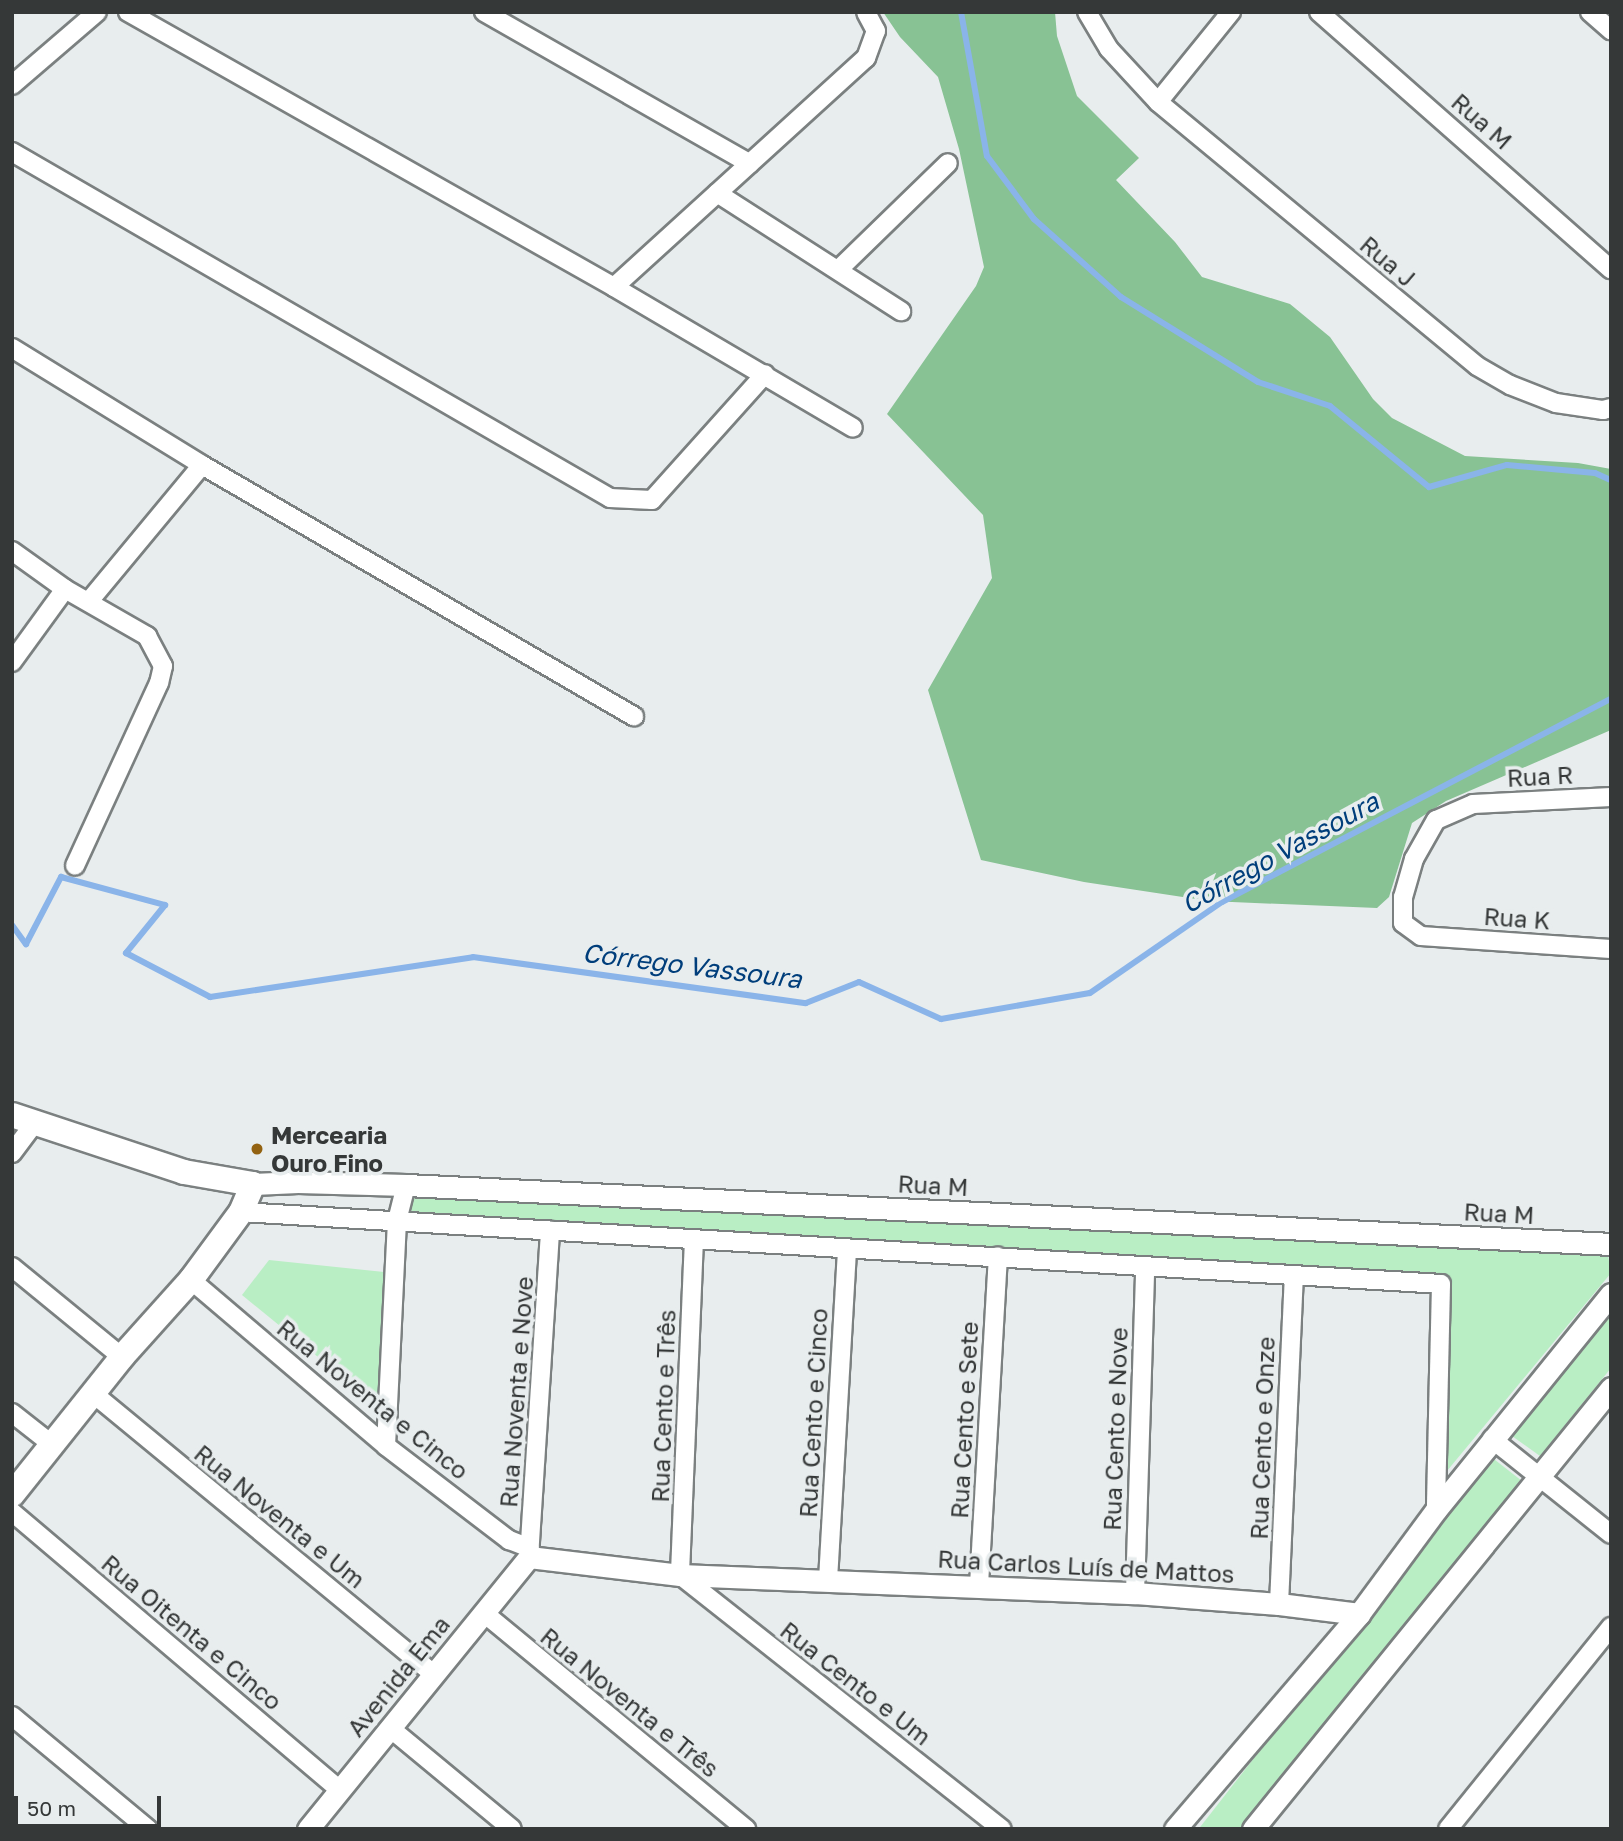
<!DOCTYPE html>
<meta charset="utf-8">
<style>
body{margin:0}
#map{position:relative;width:1623px;height:1841px;overflow:hidden;background:#e8edee;font-family:"Golos Text",sans-serif}
div>[style]{position:absolute}
.green>*{inset:0;background:#b9eec4;transform-origin:0 0}
.forest>*{inset:0;background:#88c294}
.stream>*{height:6px;margin:-3px;padding:0 3px;transform-origin:3px;border-radius:3px;background:#8ab4e9}
.roads{filter:drop-shadow(2px 0 #7b8080) drop-shadow(-2px 0 #7b8080) drop-shadow(0 2px #7b8080) drop-shadow(0 -2px #7b8080)}
.minor>*{height:18px;margin:-9px;padding:0 9px;transform-origin:9px;border-radius:9px;background:#fff}
.tertiary>*{height:21px;margin:-10.5px;padding:0 10.5px;transform-origin:10.5px;border-radius:10.5px;background:#fff}
.secondary>*{height:24px;margin:-12px;padding:0 12px;transform-origin:12px;border-radius:12px;background:#fff}
.dots>*{width:19px;height:19px;translate:-50% -50%;box-sizing:border-box;border:4px solid #e8edee;border-radius:50%}
span{translate:-50% -50%;white-space:nowrap;text-align:center;line-height:1.15;-webkit-text-stroke:7px #e8edee;paint-order:stroke}
.street-label{font-size:24px;color:#353838}
.poi-label{font-size:24px;color:#353838;font-weight:700}
.left{translate:0 -50%;text-align:left}
.water-label{font-size:26px;color:#003e7b;font-style:italic}
.frame{position:absolute;inset:0;border:14px solid #353838;pointer-events:none}
.scale{position:absolute;left:14px;top:1796px;width:147px;height:32px;box-sizing:border-box;border:4px solid #353838;border-top:0;padding-left:9px;font-size:21px;line-height:24px;white-space:nowrap;color:#353838;-webkit-text-stroke:5px #e8edee;paint-order:stroke}
</style>
<div id="map">
<div class="green">
<i style="clip-path:polygon(412px 1194px,1607px 1249px,1611px 1273px,1442px 1477px,1451px 1278px,411px 1221px)"></i>
<i style="clip-path:polygon(269px 1260px,384px 1272px,378px 1406px,242px 1295px)"></i>
<i style="clip-path:polygon(1611px 1312px,1611px 1368px,1540px 1456px,1512px 1436px)"></i>
<i style="left:1490px;top:1456px;width:39px;height:480px;rotate:38deg"></i>
</div>
<div class="forest">
<i style="clip-path:polygon(883px 12px,1055px 12px,1057px 36px,1077px 96px,1139px 158px,1116px 180px,1175px 242px,1202px 277px,1290px 304px,1330px 337px,1373px 399px,1392px 418px,1465px 456px,1578px 463px,1611px 469px,1611px 730px,1446px 801px,1412px 823px,1389px 897px,1377px 908px,1209px 901px,1084px 882px,981px 860px,928px 690px,992px 578px,983px 515px,887px 414px,976px 286px,984px 267px,959px 149px,938px 77px,900px 37px)"></i>
</div>
<div class="stream">
<i style="left:961px;top:12px;width:146px;rotate:79.8deg"></i>
<i style="left:987px;top:156px;width:79px;rotate:53.3deg"></i>
<i style="left:1034px;top:219px;width:117px;rotate:41.9deg"></i>
<i style="left:1121px;top:297px;width:161px;rotate:31.8deg"></i>
<i style="left:1258px;top:382px;width:76px;rotate:18.4deg"></i>
<i style="left:1330px;top:406px;width:128px;rotate:39.3deg"></i>
<i style="left:1429px;top:487px;width:81px;rotate:-15.8deg"></i>
<i style="left:1507px;top:465px;width:88px;rotate:5.2deg"></i>
<i style="left:1595px;top:473px;width:17px;rotate:24deg"></i>
<i style="left:12px;top:925px;width:24px;rotate:54deg"></i>
<i style="left:26px;top:944px;width:76px;rotate:-62.4deg"></i>
<i style="left:61px;top:877px;width:108px;rotate:15.1deg"></i>
<i style="left:165px;top:905px;width:62px;rotate:129.1deg"></i>
<i style="left:126px;top:953px;width:95px;rotate:27.6deg"></i>
<i style="left:210px;top:997px;width:266px;rotate:-8.6deg"></i>
<i style="left:473px;top:957px;width:336px;rotate:7.9deg"></i>
<i style="left:806px;top:1003px;width:57px;rotate:-21.6deg"></i>
<i style="left:859px;top:982px;width:90px;rotate:24.3deg"></i>
<i style="left:941px;top:1019px;width:151px;rotate:-9.9deg"></i>
<i style="left:1090px;top:993px;width:160px;rotate:-34.6deg"></i>
<i style="left:1222px;top:902px;width:439px;rotate:-27.6deg"></i>
</div>
<div class="roads">
<div class="minor">
<i style="left:128px;top:12px;width:558px;rotate:29.5deg"></i>
<i style="left:614px;top:287px;width:277px;rotate:30.5deg"></i>
<i style="left:484px;top:12px;width:306px;rotate:29.7deg"></i>
<i style="left:1087px;top:12px;width:43px;rotate:59.3deg"></i>
<i style="left:1109px;top:49px;width:72px;rotate:47.2deg"></i>
<i style="left:1158px;top:102px;width:414px;rotate:39.6deg"></i>
<i style="left:1477px;top:366px;width:38px;rotate:30deg"></i>
<i style="left:1510px;top:385px;width:49px;rotate:21.4deg"></i>
<i style="left:1556px;top:403px;width:48px;rotate:8.5deg"></i>
<i style="left:1603px;top:410px;width:8px;rotate:-14deg"></i>
<i style="left:1319px;top:12px;width:389px;rotate:41.4deg"></i>
<i style="left:1590px;top:12px;width:28px;rotate:41deg"></i>
<i style="left:12px;top:85px;width:112px;rotate:-40.7deg"></i>
<i style="left:1158px;top:102px;width:116px;rotate:-51deg"></i>
<i style="left:12px;top:152px;width:691px;rotate:30.05deg"></i>
<i style="left:610px;top:498px;width:42px;rotate:2.7deg"></i>
<i style="left:652px;top:500px;width:169px;rotate:-48.1deg"></i>
<i style="left:717px;top:193px;width:219px;rotate:32.7deg"></i>
<i style="left:838px;top:270px;width:153px;rotate:-44.2deg"></i>
<i style="left:614px;top:287px;width:341px;rotate:-42.3deg"></i>
<i style="left:866px;top:58px;width:29px;rotate:-70deg"></i>
<i style="left:876px;top:31px;width:21px;rotate:-118deg"></i>
<i style="left:12px;top:348px;width:223px;rotate:31.6deg"></i>
<i style="left:202px;top:465px;width:500px;rotate:30.2deg"></i>
<i style="left:12px;top:551px;width:65px;rotate:35.6deg"></i>
<i style="left:65px;top:589px;width:95px;rotate:29.8deg"></i>
<i style="left:147px;top:636px;width:34px;rotate:62deg"></i>
<i style="left:163px;top:666px;width:17px;rotate:103deg"></i>
<i style="left:159px;top:683px;width:201px;rotate:114.7deg"></i>
<i style="left:90px;top:600px;width:175px;rotate:-50.3deg"></i>
<i style="left:12px;top:662px;width:90px;rotate:-54deg"></i>
<i style="left:1611px;top:797px;width:138px;rotate:177.1deg"></i>
<i style="left:1473px;top:804px;width:40px;rotate:156.6deg"></i>
<i style="left:1436px;top:820px;width:45px;rotate:119.4deg"></i>
<i style="left:1414px;top:859px;width:40px;rotate:106deg"></i>
<i style="left:1403px;top:897px;width:26px;rotate:90deg"></i>
<i style="left:1403px;top:923px;width:22px;rotate:36deg"></i>
<i style="left:1421px;top:936px;width:190px;rotate:3.9deg"></i>
<i style="left:12px;top:1153px;width:39px;rotate:-53deg"></i>
<i style="left:241px;top:1212px;width:1202px;rotate:3.43deg"></i>
<i style="left:1441px;top:1284px;width:226px;rotate:91.3deg"></i>
<i style="left:694px;top:1239px;width:336px;rotate:92.4deg"></i>
<i style="left:680px;top:1575px;width:410px;rotate:38.3deg"></i>
<i style="left:12px;top:1267px;width:142px;rotate:39.3deg"></i>
<i style="left:191px;top:1280px;width:256px;rotate:40.4deg"></i>
<i style="left:386px;top:1446px;width:155px;rotate:37.4deg"></i>
<i style="left:509px;top:1540px;width:22px;rotate:21deg"></i>
<i style="left:95px;top:1395px;width:439px;rotate:39.5deg"></i>
<i style="left:12px;top:1413px;width:53px;rotate:38.2deg"></i>
<i style="left:1492px;top:1439px;width:152px;rotate:38.6deg"></i>
<i style="left:386px;top:1446px;width:225px;rotate:-87.2deg"></i>
<i style="left:397px;top:1221px;width:37px;rotate:-76deg"></i>
<i style="left:12px;top:1512px;width:430px;rotate:40.3deg"></i>
<i style="left:529px;top:1557px;width:327px;rotate:-86.3deg"></i>
<i style="left:828px;top:1580px;width:332px;rotate:-86.7deg"></i>
<i style="left:979px;top:1585px;width:329px;rotate:-86.7deg"></i>
<i style="left:1135px;top:1593px;width:327px;rotate:-88.2deg"></i>
<i style="left:1279px;top:1604px;width:329px;rotate:-87.4deg"></i>
<i style="left:484px;top:1613px;width:340px;rotate:39.5deg"></i>
<i style="left:12px;top:1716px;width:177px;rotate:39.7deg"></i>
<i style="left:390px;top:1728px;width:158px;rotate:39.6deg"></i>
<i style="left:1448px;top:1829px;width:260px;rotate:-51.1deg"></i>
</div>
<div class="tertiary">
<i style="left:253px;top:1184px;width:45px;rotate:-2.5deg"></i>
<i style="left:298px;top:1182px;width:108px;rotate:1.6deg"></i>
<i style="left:406px;top:1185px;width:1206px;rotate:2.8deg"></i>
<i style="left:308px;top:1829px;width:350px;rotate:-50.9deg"></i>
<i style="left:529px;top:1557px;width:152px;rotate:6.8deg"></i>
<i style="left:680px;top:1575px;width:455px;rotate:2.3deg"></i>
<i style="left:1135px;top:1593px;width:144px;rotate:4.4deg"></i>
<i style="left:1279px;top:1604px;width:81px;rotate:7.1deg"></i>
<i style="left:1175px;top:1829px;width:283px;rotate:-49.4deg"></i>
<i style="left:1359px;top:1614px;width:129px;rotate:-53.5deg"></i>
<i style="left:1436px;top:1510px;width:278px;rotate:-51deg"></i>
<i style="left:1253px;top:1829px;width:568px;rotate:-50.93deg"></i>
</div>
<div class="secondary">
<i style="left:12px;top:1115px;width:181px;rotate:18.3deg"></i>
<i style="left:184px;top:1172px;width:70px;rotate:9.9deg"></i>
<i style="left:253px;top:1184px;width:30px;rotate:113deg"></i>
<i style="left:241px;top:1212px;width:84px;rotate:126.3deg"></i>
<i style="left:191px;top:1280px;width:103px;rotate:131.9deg"></i>
<i style="left:122px;top:1357px;width:176px;rotate:128.6deg"></i>
</div>
</div>
<div class="dots">
<i style="left:257px;top:1149px;background:#936211"></i>
</div>
<div class="street-label">
<span style="left:1482px;top:121px;rotate:41deg">Rua M</span>
<span style="left:1388px;top:261px;rotate:40deg">Rua J</span>
<span style="left:1540px;top:776px;rotate:-3deg">Rua R</span>
<span style="left:1517px;top:918px;rotate:4deg">Rua K</span>
<span style="left:933px;top:1185px;rotate:3deg">Rua M</span>
<span style="left:1499px;top:1213px;rotate:3deg">Rua M</span>
<span style="left:516px;top:1392px;rotate:-86deg">Rua Noventa e Nove</span>
<span style="left:373px;top:1399px;rotate:39deg">Rua Noventa e Cinco</span>
<span style="left:663px;top:1406px;rotate:-88deg">Rua Cento e Três</span>
<span style="left:813px;top:1413px;rotate:-87deg">Rua Cento e Cinco</span>
<span style="left:964px;top:1420px;rotate:-87deg">Rua Cento e Sete</span>
<span style="left:1115px;top:1429px;rotate:-88deg">Rua Cento e Nove</span>
<span style="left:1262px;top:1438px;rotate:-88deg">Rua Cento e Onze</span>
<span style="left:280px;top:1516px;rotate:39deg">Rua Noventa e Um</span>
<span style="left:1086px;top:1566px;rotate:3deg">Rua Carlos Luís de Mattos</span>
<span style="left:192px;top:1632px;rotate:40deg">Rua Oitenta e Cinco</span>
<span style="left:398px;top:1676px;rotate:-51deg">Avenida Ema</span>
<span style="left:856px;top:1683px;rotate:38deg">Rua Cento e Um</span>
<span style="left:630px;top:1702px;rotate:39deg">Rua Noventa e Três</span>
</div>
<div class="poi-label">
<span class="left" style="left:271px;top:1149px">Mercearia<br>Ouro Fino</span>
</div>
<div class="water-label">
<span style="left:1280px;top:853px;rotate:-29deg">Córrego Vassoura</span>
<span style="left:692px;top:966px;rotate:7deg">Córrego Vassoura</span>
</div>
<div class="frame"></div>
<div class="scale">50 m</div>
</div>
